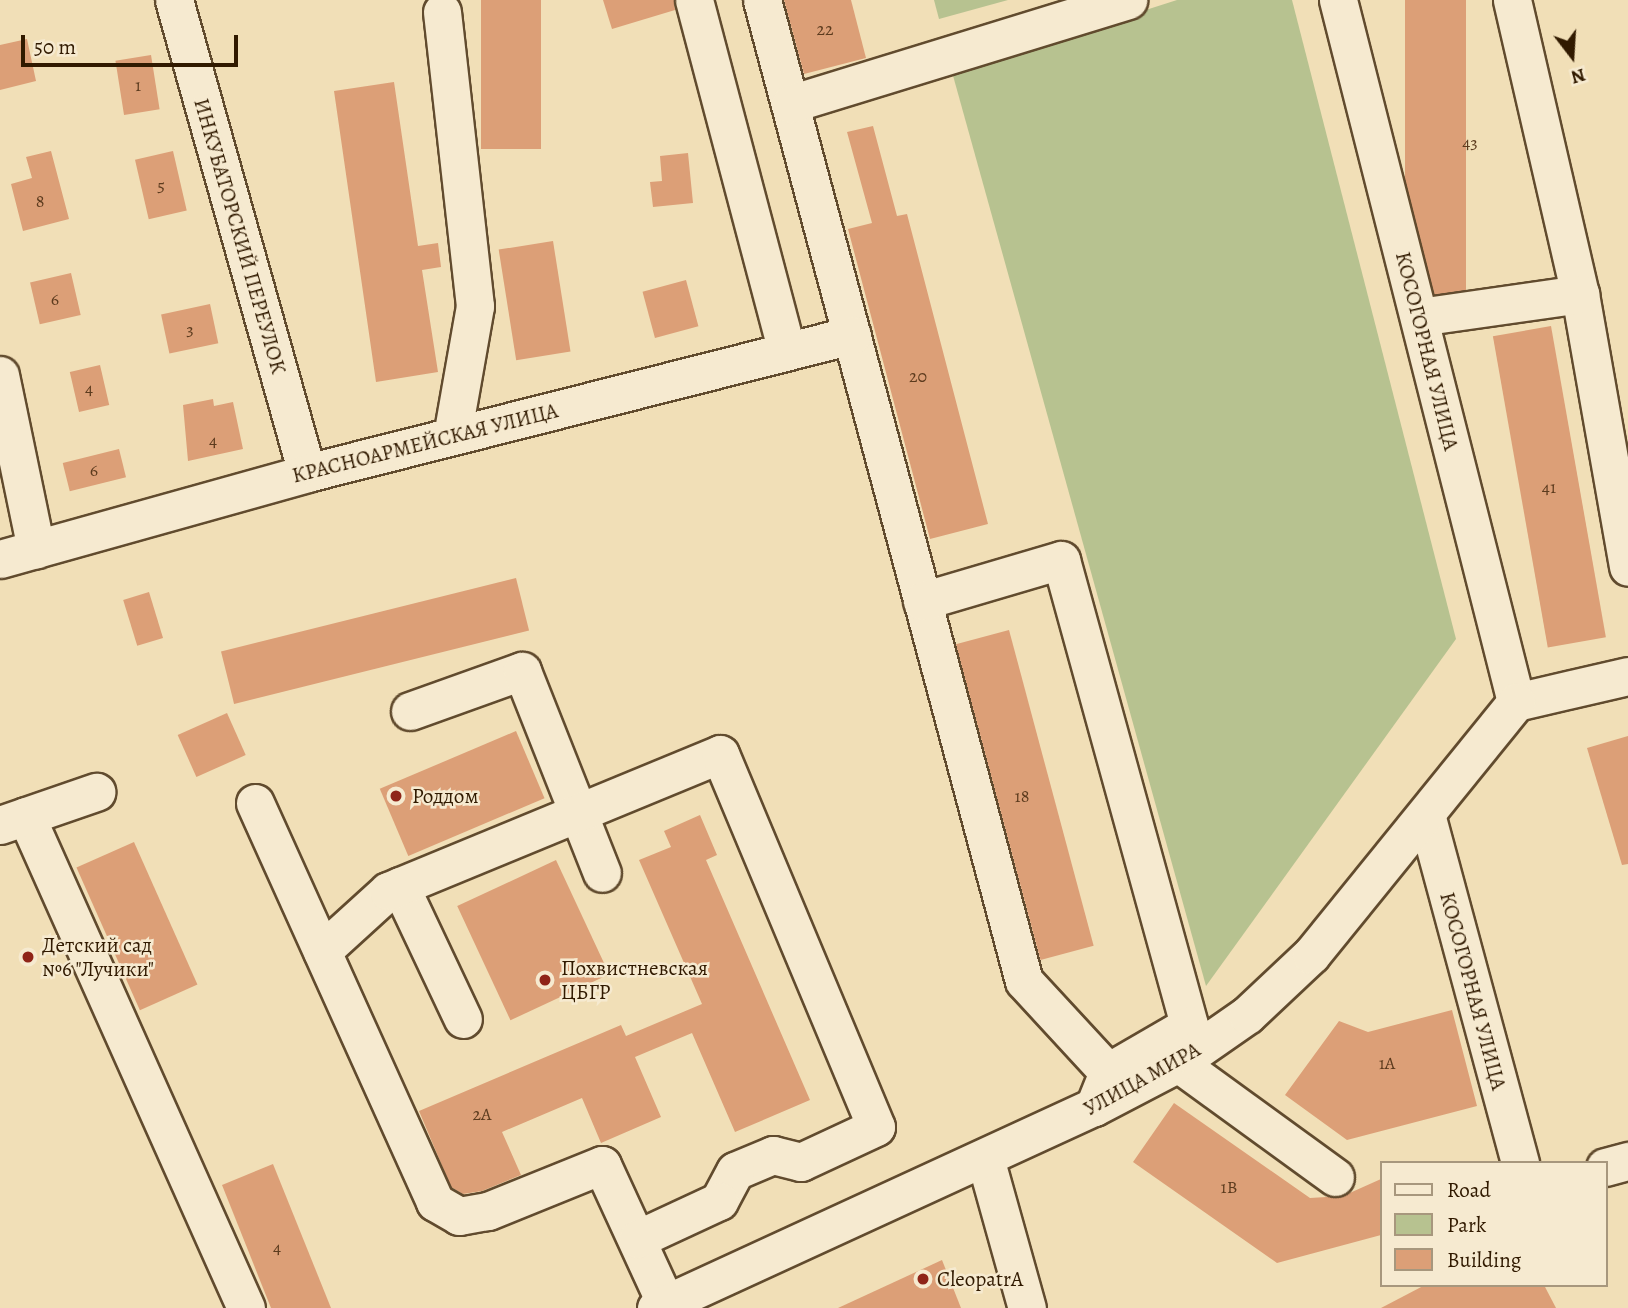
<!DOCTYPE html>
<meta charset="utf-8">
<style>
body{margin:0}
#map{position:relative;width:1628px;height:1308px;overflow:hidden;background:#f1dfb7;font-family:Alegreya,serif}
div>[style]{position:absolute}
.green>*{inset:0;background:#b7c290}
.building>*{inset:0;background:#dc9f77;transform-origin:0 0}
.roads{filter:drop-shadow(2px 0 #614b2e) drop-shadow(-2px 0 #614b2e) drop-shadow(0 2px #614b2e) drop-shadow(0 -2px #614b2e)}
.minor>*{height:37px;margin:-18.5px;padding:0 18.5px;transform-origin:18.5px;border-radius:18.5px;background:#f6ead0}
.dots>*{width:19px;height:19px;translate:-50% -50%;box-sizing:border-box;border:4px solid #f6ead0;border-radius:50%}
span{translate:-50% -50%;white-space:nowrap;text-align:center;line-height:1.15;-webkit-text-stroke:5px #f6ead0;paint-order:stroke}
.number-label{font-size:18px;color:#5c3b1e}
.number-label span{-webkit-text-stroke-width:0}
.street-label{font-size:21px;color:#311a00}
.poi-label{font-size:21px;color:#311a00}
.left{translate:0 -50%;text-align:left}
.legend{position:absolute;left:1380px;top:1161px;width:228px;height:126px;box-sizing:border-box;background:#f6ead0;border:2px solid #a7977d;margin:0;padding:9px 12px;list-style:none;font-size:21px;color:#311a00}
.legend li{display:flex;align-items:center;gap:14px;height:35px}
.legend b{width:35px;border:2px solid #a7977d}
.north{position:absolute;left:1537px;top:21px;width:70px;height:70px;-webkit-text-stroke:5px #f6ead0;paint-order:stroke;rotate:163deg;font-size:19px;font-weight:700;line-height:28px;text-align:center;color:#311a00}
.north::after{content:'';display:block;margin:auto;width:24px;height:32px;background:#311a00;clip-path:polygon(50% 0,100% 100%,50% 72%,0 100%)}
.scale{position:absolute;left:21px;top:35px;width:217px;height:32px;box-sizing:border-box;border:4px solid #311a00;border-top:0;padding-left:9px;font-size:21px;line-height:24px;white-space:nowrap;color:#311a00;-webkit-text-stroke:5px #f6ead0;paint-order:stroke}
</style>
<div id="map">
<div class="green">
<i style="clip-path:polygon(934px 0,1008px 0,939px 19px)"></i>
<i style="clip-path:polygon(1177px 0,1292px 0,1456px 639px,1206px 986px,952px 72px)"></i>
</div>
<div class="building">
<i style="left:481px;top:0;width:60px;height:149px"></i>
<i style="clip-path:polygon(603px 0,674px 0,675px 10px,612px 29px)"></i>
<i style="clip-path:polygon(784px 0,851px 0,866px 58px,804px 74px)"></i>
<i style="left:1405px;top:0;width:61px;height:297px"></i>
<i style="clip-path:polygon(27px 39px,36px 81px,0 90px,0 45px)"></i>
<i style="left:151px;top:55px;width:55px;height:36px;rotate:81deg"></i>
<i style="clip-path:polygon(394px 82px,418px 246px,438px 243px,441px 267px,422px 270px,438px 372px,376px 382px,334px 91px)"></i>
<i style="clip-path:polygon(873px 126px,897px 216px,907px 214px,988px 524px,930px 539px,848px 229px,872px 223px,847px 132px)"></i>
<i style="clip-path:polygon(51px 151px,69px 219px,23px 231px,11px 184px,32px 178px,26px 157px)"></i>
<i style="left:173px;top:151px;width:61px;height:39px;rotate:77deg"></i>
<i style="clip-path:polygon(688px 153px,693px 203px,653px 207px,650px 182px,662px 181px,660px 156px)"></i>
<i style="left:553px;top:241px;width:112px;height:55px;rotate:81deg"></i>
<i style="left:71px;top:273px;width:43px;height:42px;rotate:77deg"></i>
<i style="left:686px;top:280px;width:48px;height:45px;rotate:75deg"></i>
<i style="left:210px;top:304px;width:40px;height:50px;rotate:78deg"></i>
<i style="left:1551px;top:326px;width:316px;height:59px;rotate:80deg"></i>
<i style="left:100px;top:365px;width:41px;height:31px;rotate:77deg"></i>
<i style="clip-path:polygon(213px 399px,214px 406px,233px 402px,243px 449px,188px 461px,183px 405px)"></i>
<i style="left:119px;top:449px;width:29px;height:58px;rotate:76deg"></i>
<i style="left:516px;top:578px;width:54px;height:304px;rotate:76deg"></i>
<i style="left:149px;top:592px;width:48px;height:27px;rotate:73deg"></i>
<i style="left:1009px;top:630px;width:327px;height:55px;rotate:75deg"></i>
<i style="left:227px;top:713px;width:46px;height:54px;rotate:66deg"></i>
<i style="left:516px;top:731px;width:73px;height:148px;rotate:67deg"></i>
<i style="clip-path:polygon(1628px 736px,1628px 864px,1622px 865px,1587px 748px)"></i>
<i style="clip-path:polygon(700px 815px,717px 855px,706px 860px,810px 1100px,735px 1132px,692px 1033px,635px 1057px,661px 1117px,601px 1143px,582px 1098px,502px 1132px,521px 1175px,482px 1191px,463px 1194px,451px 1187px,419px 1111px,621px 1025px,626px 1036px,702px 1004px,639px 860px,671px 847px,664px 831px)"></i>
<i style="left:134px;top:842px;width:156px;height:63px;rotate:66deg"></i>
<i style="left:556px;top:860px;width:126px;height:109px;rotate:65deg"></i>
<i style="clip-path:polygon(1452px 1010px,1477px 1106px,1347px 1140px,1285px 1095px,1339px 1021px,1368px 1032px)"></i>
<i style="clip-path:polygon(1174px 1103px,1310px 1198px,1343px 1196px,1381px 1179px,1381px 1235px,1277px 1263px,1133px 1162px)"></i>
<i style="clip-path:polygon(273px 1164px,331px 1308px,271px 1308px,222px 1185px)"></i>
<i style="clip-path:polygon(942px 1260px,961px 1308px,838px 1308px)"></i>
<i style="clip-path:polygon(1425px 1285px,1544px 1285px,1556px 1308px,1381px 1308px)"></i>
</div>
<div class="roads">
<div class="minor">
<i style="left:174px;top:0;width:491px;rotate:74.3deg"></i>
<i style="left:694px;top:0;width:363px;rotate:75.2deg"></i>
<i style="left:762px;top:0;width:1015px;rotate:75.05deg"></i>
<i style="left:1024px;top:981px;width:124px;rotate:47.3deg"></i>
<i style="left:1108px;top:1072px;width:38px;rotate:112deg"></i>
<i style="left:1338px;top:0;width:724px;rotate:75.77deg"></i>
<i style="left:1512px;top:0;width:302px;rotate:77deg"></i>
<i style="left:1580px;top:294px;width:277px;rotate:80deg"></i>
<i style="left:442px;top:12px;width:296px;rotate:83.6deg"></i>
<i style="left:475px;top:306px;width:132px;rotate:100deg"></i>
<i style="left:790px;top:104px;width:354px;rotate:-17.1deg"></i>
<i style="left:1419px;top:317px;width:163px;rotate:-8.1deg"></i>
<i style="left:0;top:375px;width:178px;rotate:78.3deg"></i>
<i style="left:0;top:559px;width:319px;rotate:-15.6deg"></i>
<i style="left:307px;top:473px;width:562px;rotate:-14.21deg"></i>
<i style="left:922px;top:601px;width:145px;rotate:-16.4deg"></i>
<i style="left:1061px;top:560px;width:482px;rotate:74.6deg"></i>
<i style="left:1189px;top:1025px;width:94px;rotate:149.9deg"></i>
<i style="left:1516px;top:702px;width:115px;rotate:-13.1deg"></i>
<i style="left:410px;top:711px;width:119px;rotate:-19.7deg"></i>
<i style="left:522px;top:671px;width:217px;rotate:68.4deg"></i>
<i style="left:255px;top:803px;width:438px;rotate:65.7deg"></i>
<i style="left:435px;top:1202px;width:28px;rotate:30deg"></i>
<i style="left:459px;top:1216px;width:29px;rotate:-10deg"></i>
<i style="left:488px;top:1211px;width:123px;rotate:-22deg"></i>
<i style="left:602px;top:1165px;width:153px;rotate:65.3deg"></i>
<i style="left:26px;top:816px;width:539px;rotate:65.91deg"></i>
<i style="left:1427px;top:818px;width:357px;rotate:74.9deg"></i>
<i style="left:0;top:825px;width:102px;rotate:-19deg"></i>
<i style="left:400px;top:886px;width:147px;rotate:64.7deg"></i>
<i style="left:322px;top:951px;width:89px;rotate:-42.3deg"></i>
<i style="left:388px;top:891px;width:359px;rotate:-22.4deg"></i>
<i style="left:720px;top:754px;width:404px;rotate:67.3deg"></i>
<i style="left:876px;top:1127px;width:83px;rotate:155deg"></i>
<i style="left:801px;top:1162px;width:29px;rotate:-166deg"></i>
<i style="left:773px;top:1155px;width:41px;rotate:157.2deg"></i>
<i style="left:735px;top:1171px;width:34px;rotate:118deg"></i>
<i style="left:719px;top:1201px;width:90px;rotate:155.1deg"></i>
<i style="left:1178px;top:1063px;width:194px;rotate:36deg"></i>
<i style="left:985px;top:1158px;width:156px;rotate:74.4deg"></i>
<i style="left:1605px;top:1167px;width:24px;rotate:-15deg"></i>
<i style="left:656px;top:1308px;width:482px;rotate:-24.7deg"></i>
<i style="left:1094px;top:1107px;width:95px;rotate:-27.6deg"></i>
<i style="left:1178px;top:1063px;width:84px;rotate:-34.8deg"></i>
<i style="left:1247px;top:1015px;width:88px;rotate:-43.2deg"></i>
<i style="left:1311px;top:955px;width:326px;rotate:-51deg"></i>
</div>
</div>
<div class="dots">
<i style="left:396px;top:796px;background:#8f2418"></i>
<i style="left:28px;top:957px;background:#8f2418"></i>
<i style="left:545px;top:980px;background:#8f2418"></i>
<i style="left:923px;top:1279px;background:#8f2418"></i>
</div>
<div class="number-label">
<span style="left:825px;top:29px">22</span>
<span style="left:138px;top:85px">1</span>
<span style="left:1470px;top:142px">43</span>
<span style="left:161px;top:185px">5</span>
<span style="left:40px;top:201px">8</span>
<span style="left:55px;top:299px">6</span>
<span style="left:190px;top:329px">3</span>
<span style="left:918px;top:376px">20</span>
<span style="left:89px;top:388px">4</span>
<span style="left:213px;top:440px">4</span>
<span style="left:94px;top:470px">6</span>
<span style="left:1549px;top:487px">41</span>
<span style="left:1022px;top:796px">18</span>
<span style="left:1387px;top:1063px">1А</span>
<span style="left:482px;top:1114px">2А</span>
<span style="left:1229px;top:1187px">1В</span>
<span style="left:277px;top:1247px">4</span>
</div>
<div class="street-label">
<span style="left:240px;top:236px;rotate:74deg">ИНКУБАТОРСКИЙ ПЕРЕУЛОК</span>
<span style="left:1427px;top:351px;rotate:76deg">КОСОГОРНАЯ УЛИЦА</span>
<span style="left:425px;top:443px;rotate:-14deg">КРАСНОАРМЕЙСКАЯ УЛИЦА</span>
<span style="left:1473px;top:991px;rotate:75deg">КОСОГОРНАЯ УЛИЦА</span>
<span style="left:1142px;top:1079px;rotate:-29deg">УЛИЦА МИРА</span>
</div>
<div class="poi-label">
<span class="left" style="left:412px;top:796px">Роддом</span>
<span class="left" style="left:42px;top:957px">Детский сад<br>№6 "Лучики"</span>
<span class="left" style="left:561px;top:980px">Похвистневская<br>ЦБГР</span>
<span class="left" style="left:937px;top:1279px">CleopatrA</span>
</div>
<ul class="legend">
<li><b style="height:9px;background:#f6ead0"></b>Road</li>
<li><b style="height:19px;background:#b7c290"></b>Park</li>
<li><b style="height:19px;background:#dc9f77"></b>Building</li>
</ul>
<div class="north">N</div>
<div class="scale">50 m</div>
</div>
